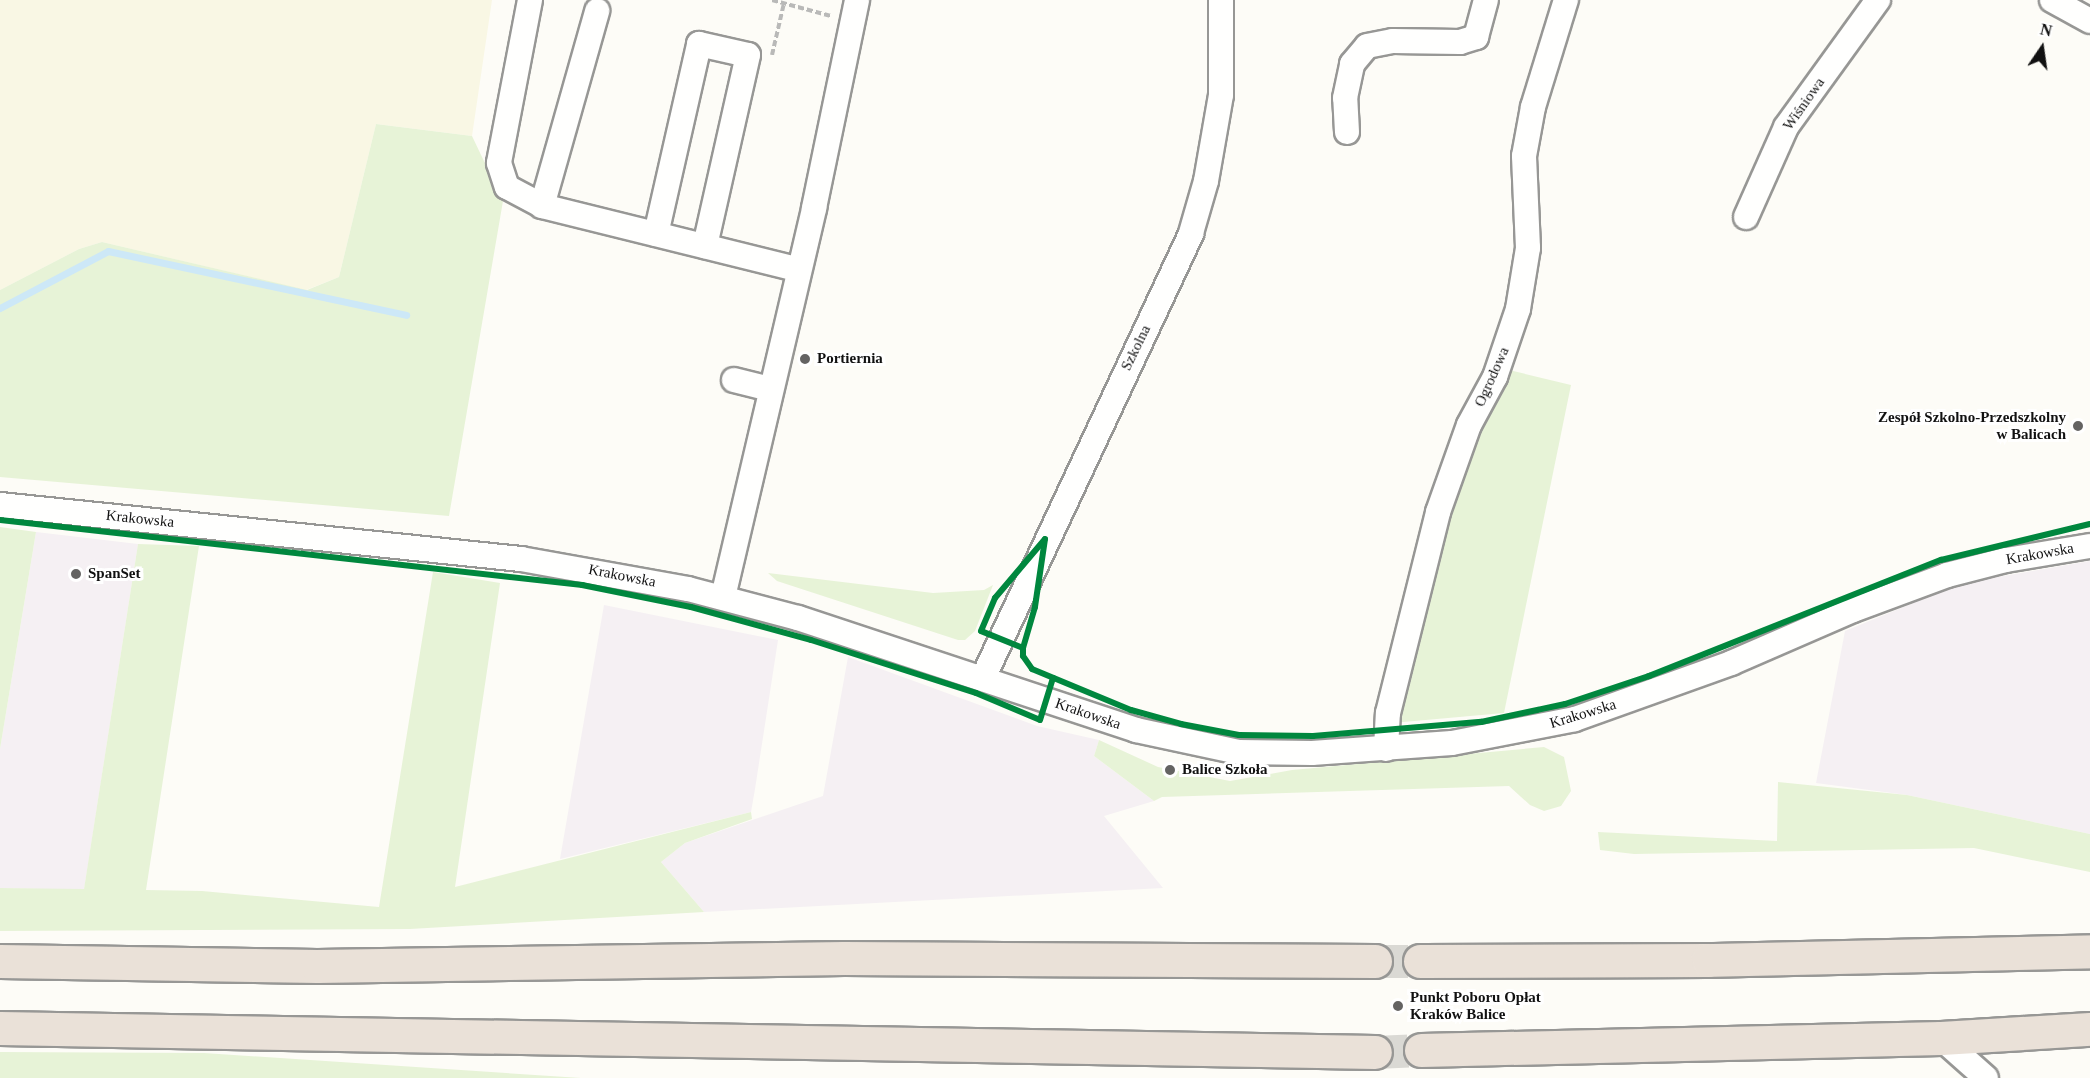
<!DOCTYPE html>
<meta charset="utf-8">
<style>
body{margin:0}
#map{position:relative;width:2090px;height:1078px;overflow:hidden;background:#fdfcf7;font-family:"Times New Roman",serif}
div>[style]{position:absolute}
.industrial>*{inset:0;background:#f5f0f3}
.farmland>*{inset:0;background:#f9f7e4}
.green>*{inset:0;background:#e7f3d7}
.stream>*{height:7px;margin:-3.5px;padding:0 3.5px;transform-origin:3.5px;border-radius:3.5px;background:#cde8f7}
.highway-tunnel>*{height:33px;margin-top:-16.5px;transform-origin:0;background:repeating-linear-gradient(90deg,#dad9d4 0 33px,transparent 0 49px)}
.path>*{height:4px;margin-top:-2px;transform-origin:0;background:repeating-linear-gradient(90deg,#b9b9b8 0 6px,transparent 0 9px)}
.roads{filter:drop-shadow(2px 0 #979795) drop-shadow(-2px 0 #979795) drop-shadow(0 2px #979795) drop-shadow(0 -2px #979795)}
.minor>*{height:24px;margin:-12px;padding:0 12px;transform-origin:12px;border-radius:12px;background:#fffffe}
.highway>*{height:33px;margin:-16.5px;padding:0 16.5px;transform-origin:16.5px;border-radius:16.5px;background:#eae1d8}
.cycleway>*{height:6px;margin:-3px;padding:0 3px;transform-origin:3px;border-radius:3px;background:#00873e}
.dots>*{width:16px;height:16px;translate:-50% -50%;box-sizing:border-box;border:3px solid #fff;border-radius:50%}
span{translate:-50% -50%;white-space:nowrap;text-align:center;line-height:1.15;-webkit-text-stroke:6px #fff;paint-order:stroke}
.street-label{font-size:15px;color:#111}
.poi-label{font-size:15px;color:#111;font-weight:700}
.left{translate:0 -50%;text-align:left}
.right{translate:-100% -50%;text-align:right}
.north{position:absolute;left:2012px;top:18px;width:60px;height:60px;-webkit-text-stroke:4px #fff;paint-order:stroke;rotate:13deg;font-size:16px;font-weight:700;line-height:24px;text-align:center;color:#111}
.north::after{content:'';display:block;margin:auto;width:21px;height:27px;background:#111;clip-path:polygon(50% 0,100% 100%,50% 72%,0 100%)}
</style>
<div id="map">
<div class="industrial">
<i style="clip-path:polygon(36px 532px,138px 544px,84px 890px,0 888px,0 749px)"></i>
<i style="clip-path:polygon(2090px 561px,2090px 834px,1907px 795px,1816px 783px,1845px 631px,1962px 583px)"></i>
<i style="clip-path:polygon(604px 605px,778px 640px,755px 789px,751px 812px,560px 859px)"></i>
<i style="clip-path:polygon(848px 657px,1037px 726px,1099px 740px,1094px 756px,1154px 801px,1104px 816px,1163px 888px,704px 912px,661px 862px,685px 843px,823px 796px)"></i>
</div>
<div class="farmland">
<i style="clip-path:polygon(0 0,492px 0,472px 136px,376px 124px,339px 277px,306px 290px,102px 242px,79px 249px,0 290px)"></i>
</div>
<div class="green">
<i style="clip-path:polygon(376px 124px,472px 136px,503px 201px,449px 516px,0 477px,0 290px,79px 249px,102px 242px,307px 290px,339px 277px)"></i>
<i style="clip-path:polygon(1509px 370px,1571px 385px,1504px 713px,1392px 723px,1452px 486px)"></i>
<i style="clip-path:polygon(0 527px,36px 532px,0 749px)"></i>
<i style="clip-path:polygon(138px 544px,199px 546px,146px 890px,202px 891px,379px 907px,433px 572px,500px 583px,455px 887px,751px 812px,752px 819px,685px 843px,661px 862px,704px 912px,410px 929px,0 931px,0 888px,84px 889px)"></i>
<i style="clip-path:polygon(768px 573px,933px 593px,984px 590px,993px 585px,975px 631px,965px 640px,958px 640px,777px 581px)"></i>
<i style="clip-path:polygon(1099px 740px,1158px 767px,1230px 781px,1292px 770px,1544px 747px,1564px 757px,1571px 791px,1561px 806px,1544px 811px,1530px 805px,1509px 786px,1162px 797px,1154px 801px,1094px 756px)"></i>
<i style="clip-path:polygon(1778px 782px,1907px 795px,2090px 834px,2090px 872px,1974px 848px,1634px 854px,1600px 850px,1598px 832px,1777px 841px)"></i>
<i style="clip-path:polygon(0 1052px,204px 1053px,581px 1078px,0 1078px)"></i>
</div>
<div class="stream">
<i style="left:0;top:308px;width:122px;rotate:-27.8deg"></i>
<i style="left:108px;top:251px;width:305px;rotate:12.1deg"></i>
</div>
<div class="highway-tunnel">
<i style="left:1375px;top:961px;width:45px"></i>
<i style="left:1375px;top:1052px;width:46px;rotate:-2.5deg"></i>
</div>
<div class="path">
<i style="left:772px;top:0;width:61px;rotate:15.2deg"></i>
<i style="left:772px;top:55px;width:53px;rotate:-77deg"></i>
</div>
<div class="roads">
<div class="minor">
<i style="left:530px;top:0;width:166px;rotate:100.8deg"></i>
<i style="left:499px;top:163px;width:25px;rotate:72deg"></i>
<i style="left:507px;top:187px;width:40px;rotate:28deg"></i>
<i style="left:542px;top:206px;width:263px;rotate:13.9deg"></i>
<i style="left:2052px;top:0;width:43px;rotate:28.9deg"></i>
<i style="left:1347px;top:132px;width:34px;rotate:-93deg"></i>
<i style="left:1345px;top:98px;width:35px;rotate:-78deg"></i>
<i style="left:1352px;top:64px;width:23px;rotate:-50deg"></i>
<i style="left:1367px;top:46px;width:26px;rotate:-11deg"></i>
<i style="left:1393px;top:41px;width:67px;rotate:0.9deg"></i>
<i style="left:1460px;top:42px;width:17px;rotate:-17deg"></i>
<i style="left:1476px;top:37px;width:38px;rotate:-75deg"></i>
<i style="left:542px;top:206px;width:203px;rotate:-74.2deg"></i>
<i style="left:1746px;top:217px;width:98px;rotate:-66deg"></i>
<i style="left:1786px;top:127px;width:157px;rotate:-54.1deg"></i>
<i style="left:656px;top:234px;width:195px;rotate:-77.2deg"></i>
<i style="left:699px;top:44px;width:50px;rotate:12.7deg"></i>
<i style="left:748px;top:55px;width:196px;rotate:102.7deg"></i>
<i style="left:734px;top:380px;width:36px;rotate:14deg"></i>
<i style="left:0;top:505px;width:524px;rotate:5.92deg"></i>
<i style="left:521px;top:559px;width:170px;rotate:10.2deg"></i>
<i style="left:688px;top:589px;width:114px;rotate:14.8deg"></i>
<i style="left:798px;top:618px;width:356px;rotate:18.3deg"></i>
<i style="left:1136px;top:730px;width:105px;rotate:12.1deg"></i>
<i style="left:1239px;top:752px;width:73px;rotate:0.8deg"></i>
<i style="left:1312px;top:753px;width:140px;rotate:-4.1deg"></i>
<i style="left:1452px;top:743px;width:125px;rotate:-11deg"></i>
<i style="left:1575px;top:719px;width:166px;rotate:-19.7deg"></i>
<i style="left:1731px;top:663px;width:133px;rotate:-23.5deg"></i>
<i style="left:1853px;top:610px;width:100px;rotate:-20.4deg"></i>
<i style="left:1947px;top:575px;width:61px;rotate:-14.3deg"></i>
<i style="left:2006px;top:560px;width:85px;rotate:-9.5deg"></i>
<i style="left:723px;top:597px;width:400px;rotate:-76.8deg"></i>
<i style="left:814px;top:208px;width:212px;rotate:-78.3deg"></i>
<i style="left:983px;top:678px;width:491px;rotate:-64.9deg"></i>
<i style="left:1191px;top:233px;width:54px;rotate:-73.9deg"></i>
<i style="left:1206px;top:181px;width:87px;rotate:-80.1deg"></i>
<i style="left:1221px;top:95px;width:95px;rotate:-90deg"></i>
<i style="left:1386px;top:749px;width:36px;rotate:-87deg"></i>
<i style="left:1388px;top:713px;width:207px;rotate:-76deg"></i>
<i style="left:1438px;top:512px;width:92px;rotate:-70.4deg"></i>
<i style="left:1469px;top:425px;width:55px;rotate:-61.6deg"></i>
<i style="left:1495px;top:377px;width:72px;rotate:-71.3deg"></i>
<i style="left:1518px;top:309px;width:62px;rotate:-80.7deg"></i>
<i style="left:1528px;top:248px;width:92px;rotate:-92.5deg"></i>
<i style="left:1524px;top:156px;width:50px;rotate:-79.6deg"></i>
<i style="left:1533px;top:107px;width:112px;rotate:-72.9deg"></i>
<i style="left:1941px;top:1038px;width:60px;rotate:41.6deg"></i>
</div>
<div class="highway">
<i style="left:0;top:961px;width:317px;rotate:0.9deg"></i>
<i style="left:317px;top:966px;width:527px;rotate:-0.87deg"></i>
<i style="left:844px;top:958px;width:531px;rotate:0.32deg"></i>
<i style="left:1420px;top:961px;width:288px;rotate:-0.2deg"></i>
<i style="left:1708px;top:960px;width:382px;rotate:-1.3deg"></i>
<i style="left:0;top:1028px;width:1375px;rotate:1deg"></i>
<i style="left:1421px;top:1050px;width:520px;rotate:-1.32deg"></i>
<i style="left:1941px;top:1038px;width:149px;rotate:-3.5deg"></i>
</div>
</div>
<div class="cycleway">
<i style="left:0;top:520px;width:586px;rotate:6.37deg"></i>
<i style="left:582px;top:585px;width:111px;rotate:11.4deg"></i>
<i style="left:691px;top:607px;width:124px;rotate:15.4deg"></i>
<i style="left:811px;top:640px;width:173px;rotate:17.8deg"></i>
<i style="left:976px;top:693px;width:69px;rotate:22.9deg"></i>
<i style="left:1040px;top:720px;width:44px;rotate:-72.8deg"></i>
<i style="left:1045px;top:539px;width:69px;rotate:98.4deg"></i>
<i style="left:1035px;top:607px;width:43px;rotate:106.3deg"></i>
<i style="left:1023px;top:648px;width:8px;rotate:90deg"></i>
<i style="left:1023px;top:656px;width:16px;rotate:55deg"></i>
<i style="left:1032px;top:669px;width:107px;rotate:22.5deg"></i>
<i style="left:1131px;top:710px;width:52px;rotate:15.6deg"></i>
<i style="left:1181px;top:724px;width:59px;rotate:10.7deg"></i>
<i style="left:1239px;top:735px;width:74px;rotate:0.8deg"></i>
<i style="left:1313px;top:736px;width:169px;rotate:-4.8deg"></i>
<i style="left:1481px;top:722px;width:86px;rotate:-12.1deg"></i>
<i style="left:1565px;top:704px;width:89px;rotate:-18.4deg"></i>
<i style="left:1649px;top:676px;width:314px;rotate:-21.7deg"></i>
<i style="left:1941px;top:560px;width:153px;rotate:-13.6deg"></i>
<i style="left:1023px;top:648px;width:45px;rotate:-158deg"></i>
<i style="left:981px;top:631px;width:36px;rotate:-67deg"></i>
<i style="left:995px;top:598px;width:77px;rotate:-49.7deg"></i>
</div>
<div class="dots">
<i style="left:805px;top:359px;background:#646362"></i>
<i style="left:2078px;top:426px;background:#646362"></i>
<i style="left:76px;top:574px;background:#646362"></i>
<i style="left:1170px;top:770px;background:#646362"></i>
<i style="left:1398px;top:1006px;background:#646362"></i>
</div>
<div class="street-label">
<span style="left:1804px;top:104px;rotate:-55deg">Wiśniowa</span>
<span style="left:1136px;top:348px;rotate:-64deg">Szkolna</span>
<span style="left:1492px;top:377px;rotate:-66deg">Ogrodowa</span>
<span style="left:140px;top:519px;rotate:6deg">Krakowska</span>
<span style="left:2040px;top:554px;rotate:-10deg">Krakowska</span>
<span style="left:622px;top:576px;rotate:11deg">Krakowska</span>
<span style="left:1088px;top:714px;rotate:19deg">Krakowska</span>
<span style="left:1583px;top:714px;rotate:-17deg">Krakowska</span>
</div>
<div class="poi-label">
<span class="left" style="left:817px;top:359px">Portiernia</span>
<span class="right" style="left:2066px;top:426px">Zespół Szkolno-Przedszkolny<br>w Balicach</span>
<span class="left" style="left:88px;top:574px">SpanSet</span>
<span class="left" style="left:1182px;top:770px">Balice Szkoła</span>
<span class="left" style="left:1410px;top:1006px">Punkt Poboru Opłat<br>Kraków Balice</span>
</div>
<div class="north">N</div>
</div>
